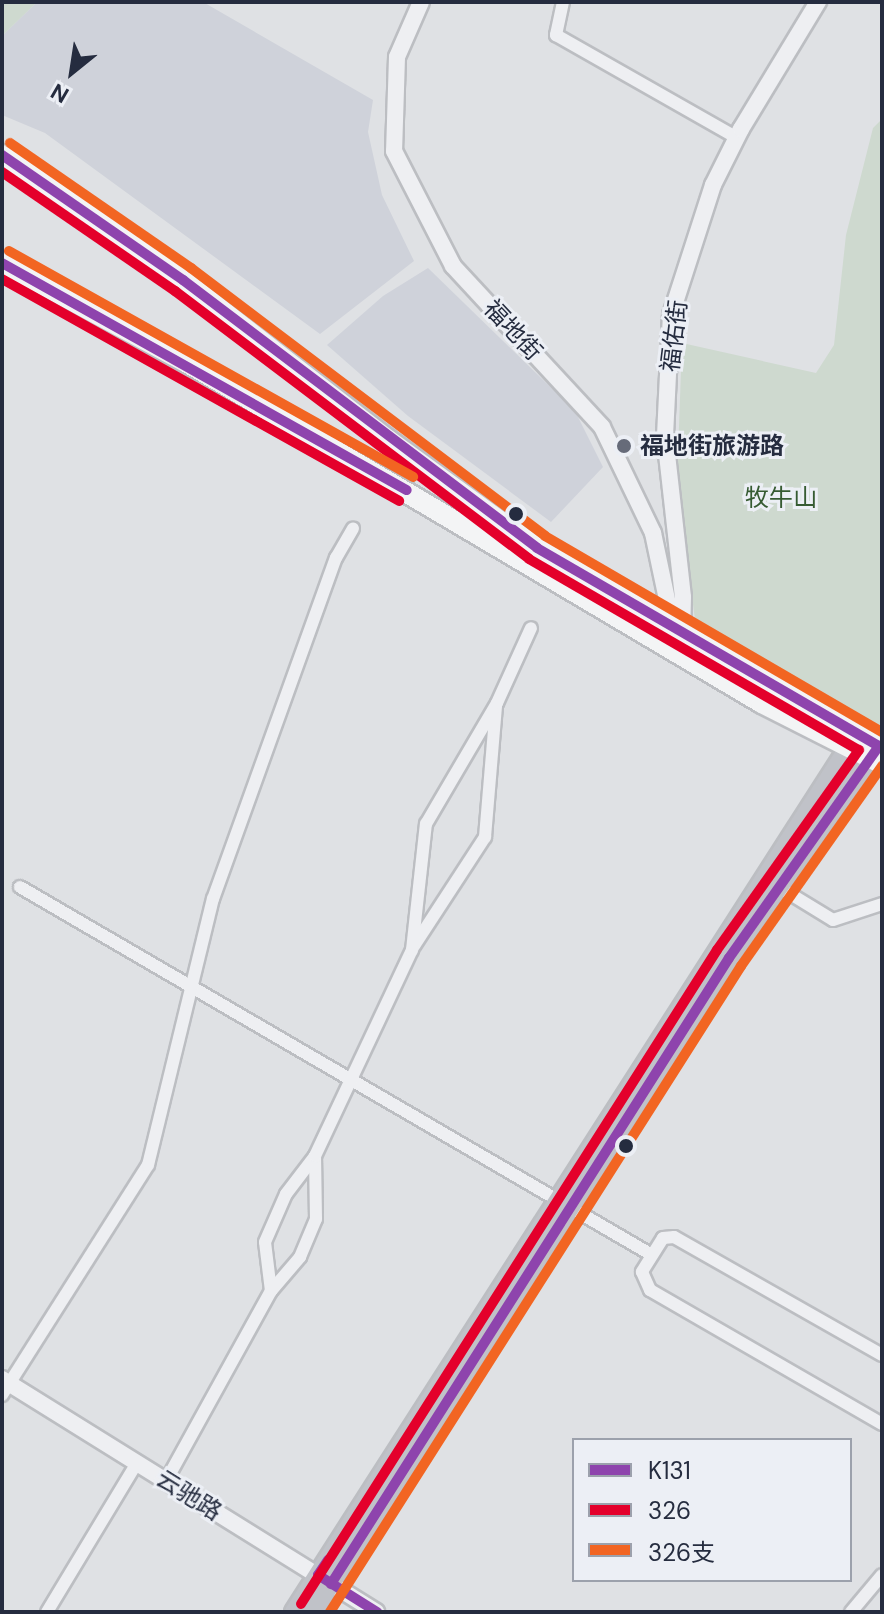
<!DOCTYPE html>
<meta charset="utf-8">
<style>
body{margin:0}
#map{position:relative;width:884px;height:1614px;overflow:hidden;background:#dfe1e4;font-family:"DM Sans","Noto Sans SC",sans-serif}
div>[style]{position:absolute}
.built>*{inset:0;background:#cfd2da}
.green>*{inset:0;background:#ced9cf}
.roads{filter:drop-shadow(2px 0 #bcbec2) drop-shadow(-2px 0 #bcbec2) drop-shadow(0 2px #bcbec2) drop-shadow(0 -2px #bcbec2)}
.minor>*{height:12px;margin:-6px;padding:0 6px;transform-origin:6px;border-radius:6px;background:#eeeff2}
.tertiary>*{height:16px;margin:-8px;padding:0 8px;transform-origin:8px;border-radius:8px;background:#eeeff2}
.secondary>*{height:18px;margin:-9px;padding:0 9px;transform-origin:9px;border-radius:9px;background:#c0c2c8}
.primary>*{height:20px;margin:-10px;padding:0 10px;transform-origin:10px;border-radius:10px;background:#f3f4f5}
.bus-1>*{height:10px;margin:-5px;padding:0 5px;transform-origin:5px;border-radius:5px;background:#8e44ad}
.bus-2>*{height:10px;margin:-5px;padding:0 5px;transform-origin:5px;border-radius:5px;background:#e4002b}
.bus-3>*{height:10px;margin:-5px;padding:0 5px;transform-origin:5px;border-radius:5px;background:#f26522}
.dots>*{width:22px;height:22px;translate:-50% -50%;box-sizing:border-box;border:4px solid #eceff5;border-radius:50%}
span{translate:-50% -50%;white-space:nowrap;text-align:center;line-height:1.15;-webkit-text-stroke:6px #eceff5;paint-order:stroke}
.street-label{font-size:24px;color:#252c3f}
.poi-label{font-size:24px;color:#252c3f;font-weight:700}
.left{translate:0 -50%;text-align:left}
.park-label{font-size:24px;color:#365b32}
.frame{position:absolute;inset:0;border:4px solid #252c3f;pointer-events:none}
.legend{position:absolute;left:572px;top:1438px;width:280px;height:144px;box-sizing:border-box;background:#eceff5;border:2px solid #9ca1ac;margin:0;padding:10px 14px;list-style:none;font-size:24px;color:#252c3f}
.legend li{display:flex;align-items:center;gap:16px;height:40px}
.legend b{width:40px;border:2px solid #9ca1ac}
.north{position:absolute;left:32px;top:32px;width:80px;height:80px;-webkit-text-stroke:6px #eceff5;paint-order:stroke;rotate:210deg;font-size:22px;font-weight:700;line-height:32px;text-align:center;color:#252c3f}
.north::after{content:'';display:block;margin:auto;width:28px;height:36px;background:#252c3f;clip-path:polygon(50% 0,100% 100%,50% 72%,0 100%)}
</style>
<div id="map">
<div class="built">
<i style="clip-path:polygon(37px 2px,203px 2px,373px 100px,368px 132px,382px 195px,414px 261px,320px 334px,45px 133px,2px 115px,2px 36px)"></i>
<i style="clip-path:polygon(428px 268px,575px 411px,603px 467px,551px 522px,408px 416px,327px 345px,383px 296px)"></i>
</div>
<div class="green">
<i style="clip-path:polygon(2px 2px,37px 2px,2px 36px)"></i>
<i style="clip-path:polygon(882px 119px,882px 739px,697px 635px,677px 481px,682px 343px,816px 373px,834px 345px,846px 235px,873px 128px)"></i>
</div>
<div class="roads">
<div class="minor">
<i style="left:563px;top:2px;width:34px;rotate:102deg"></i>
<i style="left:556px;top:35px;width:208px;rotate:29.6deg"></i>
<i style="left:20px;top:887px;width:731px;rotate:30.21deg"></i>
<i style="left:779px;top:887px;width:63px;rotate:31.4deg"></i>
<i style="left:833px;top:920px;width:52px;rotate:-18.1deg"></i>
<i style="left:414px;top:946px;width:130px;rotate:-56.9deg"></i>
<i style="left:485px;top:837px;width:131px;rotate:-85.2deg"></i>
<i style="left:271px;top:1291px;width:49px;rotate:-97deg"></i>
<i style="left:265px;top:1242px;width:52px;rotate:-66.4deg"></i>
<i style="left:286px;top:1194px;width:48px;rotate:-52.7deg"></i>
<i style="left:882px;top:1355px;width:239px;rotate:-150.4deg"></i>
<i style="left:674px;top:1237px;width:11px;rotate:175deg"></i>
<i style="left:663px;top:1238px;width:40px;rotate:122deg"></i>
<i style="left:642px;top:1272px;width:20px;rotate:66deg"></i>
<i style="left:650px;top:1290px;width:268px;rotate:30deg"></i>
<i style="left:2px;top:1395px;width:272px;rotate:-57.6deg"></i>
<i style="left:148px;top:1165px;width:274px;rotate:-76.3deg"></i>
<i style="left:213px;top:899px;width:363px;rotate:-70.2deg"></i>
<i style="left:336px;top:558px;width:34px;rotate:-60deg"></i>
<i style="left:166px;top:1481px;width:217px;rotate:-61.1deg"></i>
<i style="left:271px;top:1291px;width:45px;rotate:-49.5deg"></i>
<i style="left:300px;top:1257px;width:41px;rotate:-67.2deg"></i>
<i style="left:316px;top:1219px;width:63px;rotate:-90.9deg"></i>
<i style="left:315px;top:1156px;width:228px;rotate:-64.8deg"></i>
<i style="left:412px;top:950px;width:127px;rotate:-83.7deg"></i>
<i style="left:426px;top:824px;width:140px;rotate:-59.6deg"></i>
<i style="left:497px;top:703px;width:82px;rotate:-65.6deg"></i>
<i style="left:47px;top:1612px;width:174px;rotate:-58.9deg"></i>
<i style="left:851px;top:1612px;width:48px;rotate:-50deg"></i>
</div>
<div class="tertiary">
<i style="left:421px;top:2px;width:60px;rotate:113.6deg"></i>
<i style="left:397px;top:57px;width:94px;rotate:91.8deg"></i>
<i style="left:394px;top:151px;width:129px;rotate:62.8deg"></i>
<i style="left:453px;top:266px;width:219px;rotate:47.2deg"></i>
<i style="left:602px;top:427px;width:118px;rotate:64.3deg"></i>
<i style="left:653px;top:533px;width:102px;rotate:78.1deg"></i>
<i style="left:682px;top:640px;width:43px;rotate:-88.7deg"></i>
<i style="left:683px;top:597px;width:162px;rotate:-96.4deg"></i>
<i style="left:665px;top:436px;width:121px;rotate:-87.2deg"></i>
<i style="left:671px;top:315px;width:137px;rotate:-72.1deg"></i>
<i style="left:713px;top:185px;width:63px;rotate:-63.4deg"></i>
<i style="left:741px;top:129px;width:149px;rotate:-58.8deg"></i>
<i style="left:2px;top:1379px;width:441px;rotate:31.9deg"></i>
</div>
<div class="secondary">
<i style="left:294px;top:1612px;width:1041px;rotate:-57.32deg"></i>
<i style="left:313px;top:1612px;width:775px;rotate:-57.54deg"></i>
<i style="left:729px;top:958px;width:258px;rotate:-54.8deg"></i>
</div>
<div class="primary">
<i style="left:2px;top:155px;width:220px;rotate:34.6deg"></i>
<i style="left:183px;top:280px;width:260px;rotate:38deg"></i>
<i style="left:388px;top:440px;width:184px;rotate:35.9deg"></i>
<i style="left:537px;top:548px;width:398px;rotate:30deg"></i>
<i style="left:2px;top:263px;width:209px;rotate:28.3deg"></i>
<i style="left:186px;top:362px;width:669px;rotate:30.63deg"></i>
<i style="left:762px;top:703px;width:135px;rotate:26.9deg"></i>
</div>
</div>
<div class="bus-1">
<i style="left:2px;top:155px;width:220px;rotate:34.6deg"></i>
<i style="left:183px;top:280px;width:444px;rotate:37.1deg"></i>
<i style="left:537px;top:548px;width:395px;rotate:30.1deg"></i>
<i style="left:879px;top:746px;width:260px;rotate:125.3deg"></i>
<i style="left:729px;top:958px;width:742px;rotate:122.45deg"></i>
<i style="left:2px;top:263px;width:464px;rotate:29.3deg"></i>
<i style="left:328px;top:1560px;width:18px;rotate:124deg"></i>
<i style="left:318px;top:1575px;width:70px;rotate:32.1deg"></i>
</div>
<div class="bus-2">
<i style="left:2px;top:172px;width:210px;rotate:34.5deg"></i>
<i style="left:175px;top:291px;width:444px;rotate:37.1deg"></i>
<i style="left:529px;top:559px;width:381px;rotate:30.1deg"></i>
<i style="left:859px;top:750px;width:245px;rotate:125.4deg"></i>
<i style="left:717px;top:950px;width:775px;rotate:122.46deg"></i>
<i style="left:2px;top:279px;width:455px;rotate:29.2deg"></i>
</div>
<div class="bus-3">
<i style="left:10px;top:143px;width:220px;rotate:34.6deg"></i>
<i style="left:191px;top:268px;width:444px;rotate:37.1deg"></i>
<i style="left:545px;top:536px;width:390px;rotate:30.2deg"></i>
<i style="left:9px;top:251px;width:463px;rotate:29.2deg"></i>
<i style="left:330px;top:1612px;width:766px;rotate:-57.53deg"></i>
<i style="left:741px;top:966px;width:245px;rotate:-54.8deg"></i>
</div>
<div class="dots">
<i style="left:624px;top:446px;background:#666b79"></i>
<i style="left:516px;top:514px;background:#252c3f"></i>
<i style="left:626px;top:1146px;background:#252c3f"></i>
</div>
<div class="street-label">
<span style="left:513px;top:330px;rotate:47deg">福地街</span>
<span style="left:674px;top:336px;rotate:-83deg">福佑街</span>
<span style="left:189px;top:1495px;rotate:32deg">云驰路</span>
</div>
<div class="poi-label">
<span class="left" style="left:640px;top:446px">福地街旅游路</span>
</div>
<div class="park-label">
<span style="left:781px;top:498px">牧牛山</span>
</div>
<div class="frame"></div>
<ul class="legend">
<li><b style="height:10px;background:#8e44ad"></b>K131</li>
<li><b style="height:10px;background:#e4002b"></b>326</li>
<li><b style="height:10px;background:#f26522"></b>326支</li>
</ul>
<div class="north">N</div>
</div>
